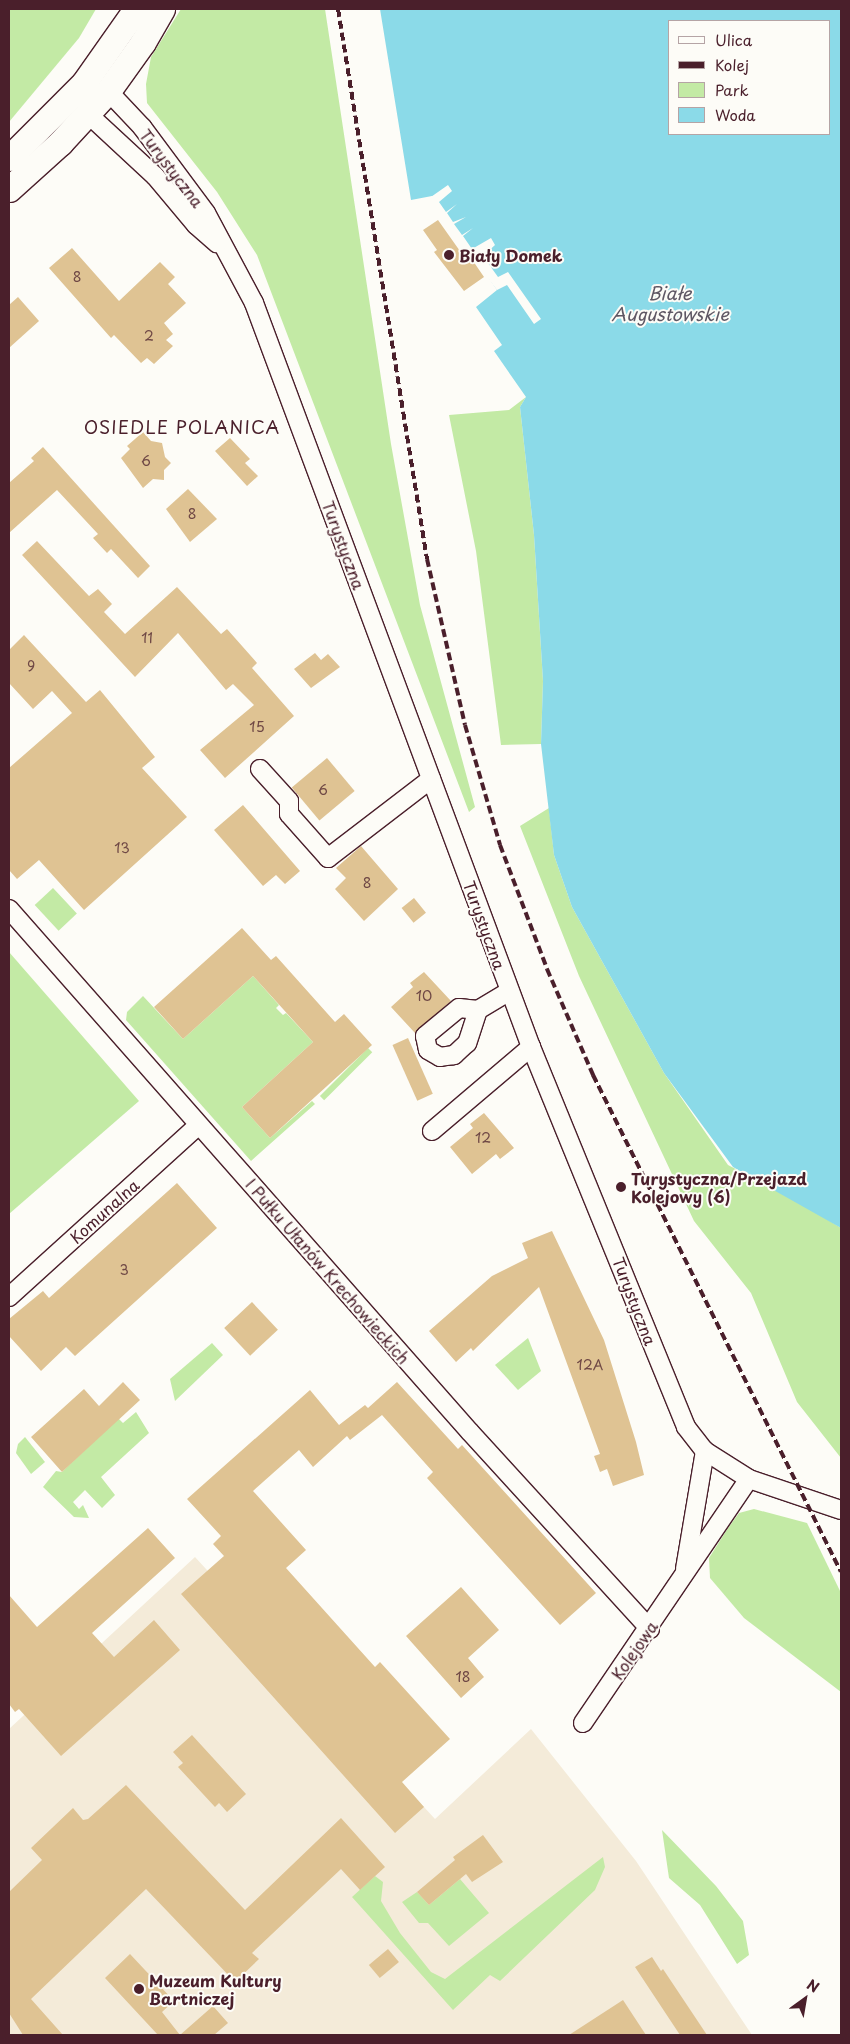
<!DOCTYPE html>
<meta charset="utf-8">
<style>
body{margin:0}
#map{position:relative;width:850px;height:2044px;overflow:hidden;background:#fdfcf7;font-family:"Playpen Sans",sans-serif}
div>[style]{position:absolute}
.built>*{inset:0;background:#f4ebd9}
.green>*{inset:0;background:#c3eaa5;transform-origin:0 0}
.water>*{inset:0;background:#8bdae8}
.pier>*{inset:0;background:#fdfcf7}
.building>*{inset:0;background:#dfc393;transform-origin:0 0}
.roads{filter:drop-shadow(1px 0 #4a1f2b) drop-shadow(-1px 0 #4a1f2b) drop-shadow(0 1px #4a1f2b) drop-shadow(0 -1px #4a1f2b)}
.street>*{height:18px;margin:-9px;padding:0 9px;transform-origin:9px;border-radius:9px;background:#fdfcf7}
.secondary>*{height:25px;margin:-12.5px;padding:0 12.5px;transform-origin:12.5px;border-radius:12.5px;background:#fdfcf7}
.rail>*{height:4px;margin-top:-2px;transform-origin:0;background:repeating-linear-gradient(90deg,#4a1f2b 0 8px,transparent 0 12px)}
.dots>*{width:14px;height:14px;translate:-50% -50%;box-sizing:border-box;border:2px solid #fdfcf7;border-radius:50%}
span{translate:-50% -50%;white-space:nowrap;text-align:center;line-height:1.15;-webkit-text-stroke:4px #fdfcf7;paint-order:stroke}
.number-label{font-size:14px;color:#6f4845}
.number-label span{-webkit-text-stroke-width:0}
.street-label{font-size:16px;color:#4a1f2b}
.poi-label{font-size:16px;color:#4a1f2b;font-weight:700}
.left{translate:0 -50%;text-align:left}
.water-label{font-size:18px;color:#5e5764;font-style:italic}
.neighbourhood-label{font-size:18px;color:#4a1f2b;letter-spacing:1px}
.frame{position:absolute;inset:0;border:10px solid #4a1f2b;pointer-events:none}
.legend{position:absolute;left:668px;top:20px;width:162px;height:115px;box-sizing:border-box;background:#fdfcf7;border:1px solid #b5a4a5;margin:0;padding:6px 9px;list-style:none;font-size:15px;color:#4a1f2b}
.legend li{display:flex;align-items:center;gap:10px;height:25px}
.legend b{width:25px;border:1px solid #b5a4a5}
.north{position:absolute;left:780px;top:1974px;width:50px;height:50px;-webkit-text-stroke:4px #fdfcf7;paint-order:stroke;rotate:32deg;font-size:14px;font-weight:700;line-height:20px;text-align:center;color:#4a1f2b}
.north::after{content:'';display:block;margin:auto;width:18px;height:22px;background:#4a1f2b;clip-path:polygon(50% 0,100% 100%,50% 72%,0 100%)}
</style>
<div id="map">
<div class="built">
<i style="clip-path:polygon(195px 1557px,435px 1819px,531px 1729px,636px 1861px,752px 2035px,9px 2035px,9px 1729px)"></i>
</div>
<div class="green">
<i style="clip-path:polygon(9px 9px,96px 9px,79px 38px,9px 122px)"></i>
<i style="clip-path:polygon(181px 9px,325px 9px,391px 444px,420px 605px,475px 807px,469px 812px,257px 255px,217px 192px,147px 103px,146px 84px,151px 57px)"></i>
<i style="clip-path:polygon(526px 397px,520px 407px,534px 535px,543px 681px,541px 744px,501px 745px,476px 551px,449px 415px,509px 410px)"></i>
<i style="clip-path:polygon(549px 808px,554px 855px,572px 907px,664px 1073px,728px 1165px,801px 1203px,841px 1228px,841px 1458px,797px 1402px,751px 1293px,694px 1221px,579px 976px,520px 826px)"></i>
<i style="left:53px;top:888px;width:35px;height:25px;rotate:47deg"></i>
<i style="clip-path:polygon(9px 952px,139px 1101px,9px 1214px)"></i>
<i style="clip-path:polygon(253px 976px,279px 1005px,276px 1008px,283px 1015px,286px 1013px,313px 1042px,242px 1107px,270px 1138px,312px 1101px,315px 1104px,251px 1161px,126px 1020px,127px 1012px,143px 996px,183px 1039px)"></i>
<i style="left:368px;top:1048px;width:6px;height:68px;rotate:45deg"></i>
<i style="clip-path:polygon(528px 1338px,541px 1371px,518px 1390px,495px 1365px)"></i>
<i style="clip-path:polygon(212px 1343px,223px 1355px,175px 1401px,170px 1379px)"></i>
<i style="clip-path:polygon(136px 1412px,149px 1433px,101px 1477px,115px 1495px,102px 1508px,85px 1490px,73px 1502px,79px 1509px,83px 1505px,89px 1518px,74px 1517px,43px 1487px,56px 1471px,62px 1472px,118px 1418px,123px 1423px)"></i>
<i style="clip-path:polygon(25px 1437px,45px 1462px,31px 1474px,16px 1453px,18px 1444px)"></i>
<i style="clip-path:polygon(754px 1509px,807px 1523px,841px 1593px,841px 1692px,744px 1618px,710px 1578px,709px 1558px,728px 1528px,739px 1513px)"></i>
<i style="clip-path:polygon(662px 1830px,716px 1886px,743px 1921px,749px 1955px,737px 1964px,700px 1905px,669px 1878px)"></i>
<i style="clip-path:polygon(603px 1857px,605px 1867px,595px 1890px,500px 1981px,490px 1975px,453px 2010px,352px 1897px,375px 1876px,383px 1882px,381px 1901px,400px 1933px,431px 1972px,445px 1979px)"></i>
<i style="clip-path:polygon(460px 1879px,489px 1913px,449px 1946px,428px 1923px,419px 1923px,402px 1902px,417px 1892px,429px 1905px)"></i>
</div>
<div class="water">
<i style="clip-path:polygon(evenodd,380px 9px,841px 9px,841px 1228px,733px 1167px,664px 1073px,572px 907px,554px 855px,541px 744px,543px 681px,534px 535px,520px 407px,526px 397px,494px 351px,502px 345px,476px 307px,497px 290px,432px 196px,411px 200px,380px 9px,669px 21px,829px 21px,829px 134px,669px 134px,669px 21px)"></i>
</div>
<div class="pier">
<i style="clip-path:polygon(448px 185px,452px 191px,439px 202px,446px 212px,457px 204px,447px 213px,453px 222px,466px 217px,454px 224px,462px 235px,473px 228px,463px 236px,472px 249px,491px 238px,495px 245px,483px 256px,498px 277px,508px 272px,541px 319px,534px 324px,507px 285px,497px 290px,428px 199px)"></i>
</div>
<div class="building">
<i style="clip-path:polygon(438px 220px,467px 261px,471px 258px,484px 277px,464px 291px,434px 252px,437px 250px,423px 230px)"></i>
<i style="clip-path:polygon(72px 248px,119px 301px,160px 262px,175px 277px,168px 284px,186px 303px,164px 323px,173px 334px,166px 340px,173px 346px,154px 364px,147px 358px,141px 363px,114px 335px,111px 338px,49px 268px)"></i>
<i style="clip-path:polygon(18px 297px,39px 321px,9px 348px,9px 305px)"></i>
<i style="clip-path:polygon(143px 432px,151px 441px,162px 443px,165px 457px,171px 463px,164px 470px,164px 480px,153px 479px,143px 488px,121px 458px,130px 449px,127px 446px)"></i>
<i style="clip-path:polygon(230px 438px,250px 459px,245px 463px,258px 476px,247px 486px,215px 451px)"></i>
<i style="clip-path:polygon(43px 447px,150px 566px,138px 578px,111px 549px,107px 553px,93px 538px,98px 534px,57px 490px,9px 533px,9px 483px,34px 461px,31px 458px)"></i>
<i style="clip-path:polygon(188px 489px,217px 519px,190px 542px,166px 509px)"></i>
<i style="clip-path:polygon(37px 541px,89px 596px,98px 589px,112px 604px,104px 612px,125px 634px,177px 587px,221px 634px,227px 629px,257px 663px,252px 668px,294px 716px,225px 778px,200px 750px,254px 705px,233px 684px,226px 690px,178px 633px,135px 677px,22px 555px)"></i>
<i style="clip-path:polygon(24px 635px,86px 702px,100px 690px,155px 757px,142px 768px,187px 817px,84px 910px,39px 860px,17px 879px,9px 870px,9px 768px,72px 713px,52px 691px,33px 709px,9px 683px,9px 650px)"></i>
<i style="clip-path:polygon(315px 653px,321px 660px,328px 654px,340px 667px,311px 688px,294px 669px)"></i>
<i style="left:327px;top:758px;width:43px;height:46px;rotate:50deg"></i>
<i style="clip-path:polygon(243px 805px,300px 871px,285px 884px,276px 875px,263px 886px,214px 830px)"></i>
<i style="clip-path:polygon(361px 846px,398px 889px,364px 921px,335px 889px,346px 878px,336px 868px)"></i>
<i style="left:414px;top:898px;width:19px;height:16px;rotate:51deg"></i>
<i style="clip-path:polygon(242px 928px,271px 960px,276px 956px,335px 1022px,344px 1014px,372px 1045px,270px 1138px,242px 1107px,313px 1042px,253px 976px,183px 1039px,154px 1007px)"></i>
<i style="clip-path:polygon(424px 972px,451px 1001px,415px 1033px,391px 1007px,413px 987px,410px 983px)"></i>
<i style="left:408px;top:1038px;width:61px;height:17px;rotate:66deg"></i>
<i style="clip-path:polygon(484px 1113px,514px 1148px,500px 1159px,496px 1154px,472px 1174px,450px 1147px,473px 1128px,470px 1124px)"></i>
<i style="clip-path:polygon(177px 1183px,217px 1228px,75px 1356px,66px 1347px,41px 1371px,9px 1336px,9px 1319px,43px 1291px,49px 1298px)"></i>
<i style="clip-path:polygon(552px 1231px,604px 1340px,636px 1442px,644px 1475px,613px 1486px,607px 1469px,600px 1472px,594px 1456px,600px 1454px,539px 1287px,473px 1351px,471px 1348px,456px 1362px,429px 1331px,492px 1276px,528px 1258px,522px 1243px)"></i>
<i style="left:252px;top:1302px;width:38px;height:38px;rotate:47deg"></i>
<i style="clip-path:polygon(123px 1382px,140px 1400px,62px 1472px,31px 1437px,84px 1389px,99px 1406px)"></i>
<i style="clip-path:polygon(397px 1382px,458px 1449px,462px 1445px,596px 1593px,560px 1625px,427px 1478px,433px 1472px,382px 1415px,350px 1440px,347px 1436px,313px 1467px,299px 1450px,253px 1491px,306px 1550px,286px 1568px,375px 1667px,380px 1662px,450px 1739px,402px 1782px,424px 1807px,395px 1833px,181px 1594px,224px 1556px,213px 1544px,221px 1536px,187px 1499px,310px 1390px,339px 1425px,365px 1405px,368px 1408px)"></i>
<i style="clip-path:polygon(148px 1528px,175px 1558px,92px 1633px,114px 1657px,154px 1620px,180px 1650px,61px 1756px,19px 1709px,15px 1712px,9px 1704px,9px 1595px,37px 1627px)"></i>
<i style="clip-path:polygon(461px 1587px,499px 1630px,468px 1658px,484px 1677px,461px 1698px,406px 1636px)"></i>
<i style="clip-path:polygon(192px 1735px,246px 1794px,227px 1812px,219px 1803px,215px 1807px,178px 1767px,183px 1763px,173px 1752px)"></i>
<i style="clip-path:polygon(126px 1785px,245px 1910px,341px 1818px,385px 1867px,360px 1890px,341px 1869px,252px 1953px,259px 1959px,235px 1982px,146px 1889px,31px 1999px,63px 2035px,23px 2035px,9px 2013px,9px 1892px,42px 1860px,31px 1848px,73px 1808px,83px 1820px,88px 1819px)"></i>
<i style="clip-path:polygon(483px 1835px,503px 1862px,472px 1882px,466px 1874px,429px 1905px,417px 1892px,455px 1860px,453px 1857px)"></i>
<i style="left:388px;top:1949px;width:17px;height:25px;rotate:50deg"></i>
<i style="clip-path:polygon(130px 1954px,174px 2001px,162px 2012px,180px 2035px,213px 2006px,228px 2023px,214px 2035px,158px 2035px,105px 1978px)"></i>
<i style="clip-path:polygon(652px 1957px,661px 1971px,663px 1969px,707px 2035px,680px 2035px,635px 1967px)"></i>
<i style="clip-path:polygon(623px 2000px,646px 2035px,569px 2035px)"></i>
</div>
<div class="roads">
<div class="street">
<i style="left:108px;top:91px;width:50px;rotate:46.6deg"></i>
<i style="left:142px;top:127px;width:107px;rotate:53.3deg"></i>
<i style="left:206px;top:213px;width:102px;rotate:61.9deg"></i>
<i style="left:254px;top:303px;width:794px;rotate:69.58deg"></i>
<i style="left:531px;top:1047px;width:410px;rotate:67.8deg"></i>
<i style="left:686px;top:1427px;width:31px;rotate:52deg"></i>
<i style="left:705px;top:1451px;width:52px;rotate:32.5deg"></i>
<i style="left:749px;top:1479px;width:97px;rotate:18.6deg"></i>
<i style="left:88px;top:114px;width:91px;rotate:42.8deg"></i>
<i style="left:155px;top:176px;width:64px;rotate:50.1deg"></i>
<i style="left:196px;top:225px;width:28px;rotate:41deg"></i>
<i style="left:260px;top:769px;width:43px;rotate:47.8deg"></i>
<i style="left:289px;top:801px;width:13px;rotate:90deg"></i>
<i style="left:289px;top:814px;width:59px;rotate:48.4deg"></i>
<i style="left:328px;top:858px;width:130px;rotate:-37.5deg"></i>
<i style="left:9px;top:909px;width:697px;rotate:48.61deg"></i>
<i style="left:470px;top:1432px;width:267px;rotate:47.6deg"></i>
<i style="left:478px;top:1010px;width:35px;rotate:108deg"></i>
<i style="left:467px;top:1043px;width:18px;rotate:137deg"></i>
<i style="left:454px;top:1055px;width:14px;rotate:172deg"></i>
<i style="left:440px;top:1057px;width:14px;rotate:-150deg"></i>
<i style="left:428px;top:1050px;width:14px;rotate:-102deg"></i>
<i style="left:425px;top:1036px;width:44px;rotate:-39.5deg"></i>
<i style="left:459px;top:1008px;width:19px;rotate:6deg"></i>
<i style="left:478px;top:1010px;width:37px;rotate:-31deg"></i>
<i style="left:432px;top:1131px;width:130px;rotate:-40.3deg"></i>
<i style="left:9px;top:1297px;width:256px;rotate:-42.2deg"></i>
<i style="left:685px;top:1569px;width:120px;rotate:-80.4deg"></i>
<i style="left:583px;top:1723px;width:295px;rotate:-55.8deg"></i>
</div>
<div class="secondary">
<i style="left:9px;top:158px;width:106px;rotate:-45deg"></i>
<i style="left:84px;top:83px;width:90px;rotate:-54.9deg"></i>
<i style="left:9px;top:189px;width:69px;rotate:-42deg"></i>
<i style="left:60px;top:143px;width:71px;rotate:-47.3deg"></i>
<i style="left:108px;top:91px;width:60px;rotate:-54.5deg"></i>
<i style="left:143px;top:42px;width:38px;rotate:-60deg"></i>
</div>
</div>
<div class="rail">
<i style="left:338px;top:9px;width:557px;rotate:80.81deg"></i>
<i style="left:427px;top:559px;width:170px;rotate:77.1deg"></i>
<i style="left:465px;top:725px;width:125px;rotate:73.7deg"></i>
<i style="left:500px;top:845px;width:133px;rotate:69.2deg"></i>
<i style="left:547px;top:969px;width:116px;rotate:66.5deg"></i>
<i style="left:593px;top:1075px;width:555px;rotate:63.48deg"></i>
</div>
<div class="dots">
<i style="left:449px;top:255px;background:#4a1f2b"></i>
<i style="left:621px;top:1187px;background:#4a1f2b"></i>
<i style="left:139px;top:1989px;background:#4a1f2b"></i>
</div>
<div class="number-label">
<span style="left:77px;top:277px">8</span>
<span style="left:149px;top:336px">2</span>
<span style="left:146px;top:461px">6</span>
<span style="left:192px;top:514px">8</span>
<span style="left:147px;top:638px">11</span>
<span style="left:31px;top:666px">9</span>
<span style="left:257px;top:727px">15</span>
<span style="left:323px;top:790px">6</span>
<span style="left:122px;top:848px">13</span>
<span style="left:367px;top:883px">8</span>
<span style="left:424px;top:996px">10</span>
<span style="left:483px;top:1138px">12</span>
<span style="left:124px;top:1270px">3</span>
<span style="left:590px;top:1365px">12A</span>
<span style="left:463px;top:1677px">18</span>
</div>
<div class="street-label">
<span style="left:172px;top:168px;rotate:53deg">Turystyczna</span>
<span style="left:344px;top:545px;rotate:70deg">Turystyczna</span>
<span style="left:485px;top:925px;rotate:70deg">Turystyczna</span>
<span style="left:104px;top:1211px;rotate:-42deg">Komunalna</span>
<span style="left:328px;top:1271px;rotate:49deg">I Pułku Ułanów Krechowieckich</span>
<span style="left:635px;top:1301px;rotate:69deg">Turystyczna</span>
<span style="left:634px;top:1650px;rotate:-55deg">Kolejowa</span>
</div>
<div class="poi-label">
<span class="left" style="left:459px;top:255px">Biały Domek</span>
<span class="left" style="left:631px;top:1187px">Turystyczna/Przejazd<br>Kolejowy (6)</span>
<span class="left" style="left:149px;top:1989px">Muzeum Kultury<br>Bartniczej</span>
</div>
<div class="water-label">
<span style="left:670px;top:304px">Białe<br>Augustowskie</span>
</div>
<div class="neighbourhood-label">
<span style="left:182px;top:427px">OSIEDLE POLANICA</span>
</div>
<div class="frame"></div>
<ul class="legend">
<li><b style="height:6px;background:#fdfcf7"></b>Ulica</li>
<li><b style="height:6px;background:#4a1f2b"></b>Kolej</li>
<li><b style="height:14px;background:#c3eaa5"></b>Park</li>
<li><b style="height:14px;background:#8bdae8"></b>Woda</li>
</ul>
<div class="north">N</div>
</div>
